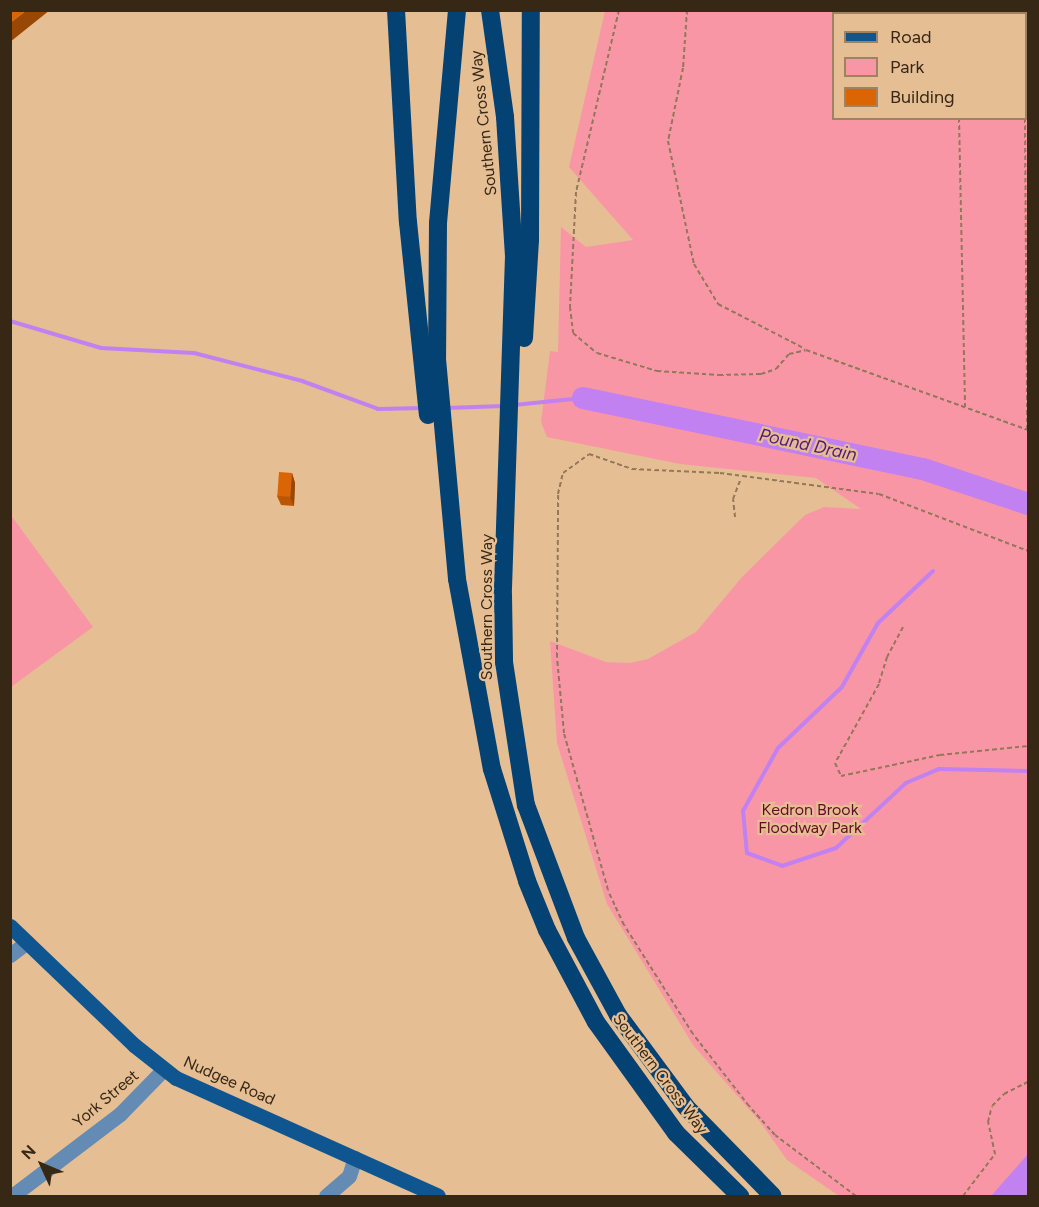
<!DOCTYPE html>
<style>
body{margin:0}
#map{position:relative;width:1039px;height:1207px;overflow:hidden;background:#e6be93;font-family:Figtree,sans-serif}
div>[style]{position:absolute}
.green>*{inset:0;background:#f996a6}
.water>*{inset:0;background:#c281f1}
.stream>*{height:4px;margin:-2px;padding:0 2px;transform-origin:2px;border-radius:2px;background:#c281f1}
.river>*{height:22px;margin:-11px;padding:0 11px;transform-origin:11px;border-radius:11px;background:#c281f1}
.path>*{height:2px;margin-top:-1px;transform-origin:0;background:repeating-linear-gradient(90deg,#937758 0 4.5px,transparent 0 7.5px)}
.minor>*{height:15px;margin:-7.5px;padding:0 7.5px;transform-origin:7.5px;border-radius:7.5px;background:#638bb3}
.major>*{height:15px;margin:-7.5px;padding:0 7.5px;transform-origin:7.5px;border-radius:7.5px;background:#0f558f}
.highway>*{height:18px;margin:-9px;padding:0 9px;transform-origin:9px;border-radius:9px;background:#044273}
.wall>*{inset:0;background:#bb5704}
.shaded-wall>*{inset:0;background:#984704}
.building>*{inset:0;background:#d96505;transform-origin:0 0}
span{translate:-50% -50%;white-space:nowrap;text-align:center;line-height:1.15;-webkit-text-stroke:4.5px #e6be93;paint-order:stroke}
.street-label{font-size:16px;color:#372816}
.park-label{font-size:16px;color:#630c27}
.water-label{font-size:18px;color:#58197c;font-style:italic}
.frame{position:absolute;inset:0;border:12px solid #372816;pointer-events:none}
.legend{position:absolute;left:832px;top:12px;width:195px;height:108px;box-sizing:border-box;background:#e6be93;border:2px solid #a08261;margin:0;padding:8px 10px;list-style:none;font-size:18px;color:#372816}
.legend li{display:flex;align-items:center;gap:12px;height:30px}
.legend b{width:30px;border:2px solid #a08261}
.north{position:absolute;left:12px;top:1135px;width:60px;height:60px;-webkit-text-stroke:4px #e6be93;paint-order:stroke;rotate:314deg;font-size:16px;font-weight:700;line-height:24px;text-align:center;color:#372816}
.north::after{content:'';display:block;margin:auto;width:21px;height:27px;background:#372816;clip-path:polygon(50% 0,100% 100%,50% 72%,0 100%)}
</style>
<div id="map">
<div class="green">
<i style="clip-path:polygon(evenodd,605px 11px,1028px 11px,1028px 1196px,839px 1196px,787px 1160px,761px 1123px,693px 1045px,607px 904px,557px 743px,550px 641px,606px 662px,630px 663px,648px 659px,696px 632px,742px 577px,805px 515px,824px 507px,861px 509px,816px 478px,680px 464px,547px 437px,541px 422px,550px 351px,558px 352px,561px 227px,586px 247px,633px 240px,569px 167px,605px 11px,834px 14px,1026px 14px,1026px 118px,834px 118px,834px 14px)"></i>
<i style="clip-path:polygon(10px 514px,93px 627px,11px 687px,10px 687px)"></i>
</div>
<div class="water">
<i style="clip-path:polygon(1028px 1154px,1028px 1196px,991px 1196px,1022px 1161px)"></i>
</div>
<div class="stream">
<i style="left:10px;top:321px;width:95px;rotate:16.5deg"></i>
<i style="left:101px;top:348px;width:93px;rotate:3.1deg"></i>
<i style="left:194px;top:353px;width:112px;rotate:14.5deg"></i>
<i style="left:302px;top:381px;width:81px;rotate:20.2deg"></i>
<i style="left:378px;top:409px;width:45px;rotate:-1.3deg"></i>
<i style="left:514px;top:405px;width:69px;rotate:-5.8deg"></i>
<i style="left:446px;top:408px;width:58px;rotate:-2deg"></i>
<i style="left:933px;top:571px;width:76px;rotate:136.6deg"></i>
<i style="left:878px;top:623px;width:73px;rotate:119.4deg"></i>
<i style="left:842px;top:687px;width:88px;rotate:136.4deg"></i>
<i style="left:778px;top:748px;width:72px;rotate:119.1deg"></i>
<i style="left:743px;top:811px;width:42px;rotate:84.6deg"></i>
<i style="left:747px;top:853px;width:37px;rotate:20deg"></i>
<i style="left:782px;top:866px;width:57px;rotate:-18.4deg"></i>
<i style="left:836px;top:848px;width:96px;rotate:-42.9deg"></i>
<i style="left:906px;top:783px;width:36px;rotate:-23deg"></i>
<i style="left:939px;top:769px;width:89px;rotate:1.3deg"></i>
</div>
<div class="river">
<i style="left:583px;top:398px;width:347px;rotate:11.8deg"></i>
<i style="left:923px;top:469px;width:111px;rotate:18.4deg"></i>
</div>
<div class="path">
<i style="left:619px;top:10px;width:187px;rotate:103.3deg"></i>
<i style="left:576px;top:192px;width:115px;rotate:93deg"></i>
<i style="left:570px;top:307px;width:26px;rotate:83deg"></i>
<i style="left:573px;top:333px;width:31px;rotate:40deg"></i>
<i style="left:597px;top:353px;width:63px;rotate:16.7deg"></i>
<i style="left:657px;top:371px;width:62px;rotate:3.7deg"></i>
<i style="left:719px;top:375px;width:42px;rotate:-1.4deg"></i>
<i style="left:761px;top:374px;width:16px;rotate:-18deg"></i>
<i style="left:776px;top:369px;width:20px;rotate:-49deg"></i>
<i style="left:789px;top:354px;width:17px;rotate:-13deg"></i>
<i style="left:806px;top:350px;width:236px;rotate:19.8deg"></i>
<i style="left:687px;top:10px;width:58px;rotate:93.9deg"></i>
<i style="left:683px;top:68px;width:75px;rotate:101.6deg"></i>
<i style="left:668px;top:141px;width:126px;rotate:78.1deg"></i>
<i style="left:694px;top:264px;width:47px;rotate:59deg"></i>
<i style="left:718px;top:304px;width:98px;rotate:27.3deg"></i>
<i style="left:1026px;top:110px;width:2px;rotate:27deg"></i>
<i style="left:959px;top:118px;width:289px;rotate:88.8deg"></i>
<i style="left:1025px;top:118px;width:312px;rotate:89.6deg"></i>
<i style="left:735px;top:517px;width:18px;rotate:-96deg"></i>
<i style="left:733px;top:499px;width:22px;rotate:-69deg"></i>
<i style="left:903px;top:627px;width:34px;rotate:118deg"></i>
<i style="left:887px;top:657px;width:28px;rotate:107deg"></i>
<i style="left:879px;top:684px;width:90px;rotate:119.1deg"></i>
<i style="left:835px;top:763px;width:14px;rotate:65deg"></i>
<i style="left:841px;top:776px;width:101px;rotate:-12deg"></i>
<i style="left:940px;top:755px;width:88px;rotate:-5.8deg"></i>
<i style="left:856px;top:1196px;width:101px;rotate:-143deg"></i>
<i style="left:775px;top:1135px;width:39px;rotate:-132deg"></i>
<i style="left:749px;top:1106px;width:91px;rotate:-127.9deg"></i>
<i style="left:693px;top:1034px;width:129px;rotate:-122.3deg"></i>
<i style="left:624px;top:925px;width:38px;rotate:-115deg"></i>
<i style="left:608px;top:890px;width:163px;rotate:-105.7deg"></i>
<i style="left:564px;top:733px;width:76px;rotate:-95.3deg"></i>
<i style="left:557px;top:657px;width:163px;rotate:-89.6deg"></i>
<i style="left:558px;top:494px;width:22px;rotate:-77deg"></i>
<i style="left:563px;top:473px;width:32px;rotate:-36deg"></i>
<i style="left:589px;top:454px;width:46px;rotate:19.2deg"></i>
<i style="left:632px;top:469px;width:88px;rotate:2.6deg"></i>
<i style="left:720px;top:473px;width:160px;rotate:7.5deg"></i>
<i style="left:879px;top:494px;width:160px;rotate:20.9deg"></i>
<i style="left:963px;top:1196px;width:53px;rotate:-52.7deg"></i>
<i style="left:995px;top:1154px;width:33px;rotate:-102deg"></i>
<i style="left:988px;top:1122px;width:16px;rotate:-76deg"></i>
<i style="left:992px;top:1106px;width:17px;rotate:-45deg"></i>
<i style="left:1004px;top:1094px;width:27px;rotate:-27deg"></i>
</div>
<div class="minor">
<i style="left:10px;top:955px;width:21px;rotate:-37deg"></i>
<i style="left:12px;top:1196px;width:136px;rotate:-37.2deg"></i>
<i style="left:120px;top:1114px;width:62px;rotate:-45.7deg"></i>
<i style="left:326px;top:1196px;width:30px;rotate:-41deg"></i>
<i style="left:349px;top:1176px;width:19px;rotate:-72deg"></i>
</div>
<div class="major">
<i style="left:10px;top:926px;width:172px;rotate:43.8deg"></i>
<i style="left:134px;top:1045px;width:53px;rotate:38.2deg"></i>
<i style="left:176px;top:1078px;width:287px;rotate:24.2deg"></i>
</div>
<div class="highway">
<i style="left:396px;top:10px;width:212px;rotate:86.8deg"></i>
<i style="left:408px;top:222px;width:194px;rotate:84.1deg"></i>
<i style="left:457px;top:10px;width:214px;rotate:95.1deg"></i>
<i style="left:438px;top:223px;width:136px;rotate:90.4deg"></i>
<i style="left:437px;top:359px;width:221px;rotate:84.8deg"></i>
<i style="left:457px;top:579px;width:193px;rotate:79.6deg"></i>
<i style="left:492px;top:769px;width:117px;rotate:72.6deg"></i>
<i style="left:527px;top:881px;width:53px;rotate:67.8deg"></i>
<i style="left:547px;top:930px;width:104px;rotate:62deg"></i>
<i style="left:596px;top:1022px;width:137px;rotate:54.2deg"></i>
<i style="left:676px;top:1133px;width:90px;rotate:44.5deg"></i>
<i style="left:490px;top:10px;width:108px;rotate:82deg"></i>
<i style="left:505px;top:117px;width:139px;rotate:86.3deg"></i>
<i style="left:514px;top:256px;width:339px;rotate:91.9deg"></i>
<i style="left:503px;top:595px;width:67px;rotate:89.1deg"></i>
<i style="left:504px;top:662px;width:145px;rotate:81.3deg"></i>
<i style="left:526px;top:805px;width:142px;rotate:69.4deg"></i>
<i style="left:576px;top:938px;width:88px;rotate:61.4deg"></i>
<i style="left:618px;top:1015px;width:114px;rotate:53.5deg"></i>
<i style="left:686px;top:1107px;width:124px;rotate:45.7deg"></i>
<i style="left:524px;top:338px;width:98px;rotate:-86.5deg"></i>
<i style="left:530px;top:240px;width:230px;rotate:-89.8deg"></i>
</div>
<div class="wall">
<i style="clip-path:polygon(292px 473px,295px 483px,294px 506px,281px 505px,277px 496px)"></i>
</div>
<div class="shaded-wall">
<i style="clip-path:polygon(27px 10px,50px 10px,10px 42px,10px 23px)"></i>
<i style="clip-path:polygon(292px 473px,295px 483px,294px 506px,290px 497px)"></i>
</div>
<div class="building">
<i style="clip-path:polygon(10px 10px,27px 10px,10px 23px)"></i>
<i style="left:279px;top:472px;width:13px;height:24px;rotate:4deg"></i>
</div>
<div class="street-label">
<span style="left:484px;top:123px;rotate:-96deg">Southern Cross Way</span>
<span style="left:487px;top:607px;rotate:-90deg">Southern Cross Way</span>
<span style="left:660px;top:1074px;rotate:53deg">Southern Cross Way</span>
<span style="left:229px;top:1081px;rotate:24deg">Nudgee Road</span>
<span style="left:106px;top:1099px;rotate:-40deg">York Street</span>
</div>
<div class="park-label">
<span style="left:810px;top:819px">Kedron Brook<br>Floodway Park</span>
</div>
<div class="water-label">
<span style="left:808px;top:445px;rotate:12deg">Pound Drain</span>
</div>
<div class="frame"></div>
<ul class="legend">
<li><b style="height:8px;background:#0f558f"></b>Road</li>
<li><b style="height:16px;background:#f996a6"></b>Park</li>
<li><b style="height:16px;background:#d96505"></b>Building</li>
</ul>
<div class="north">N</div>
</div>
